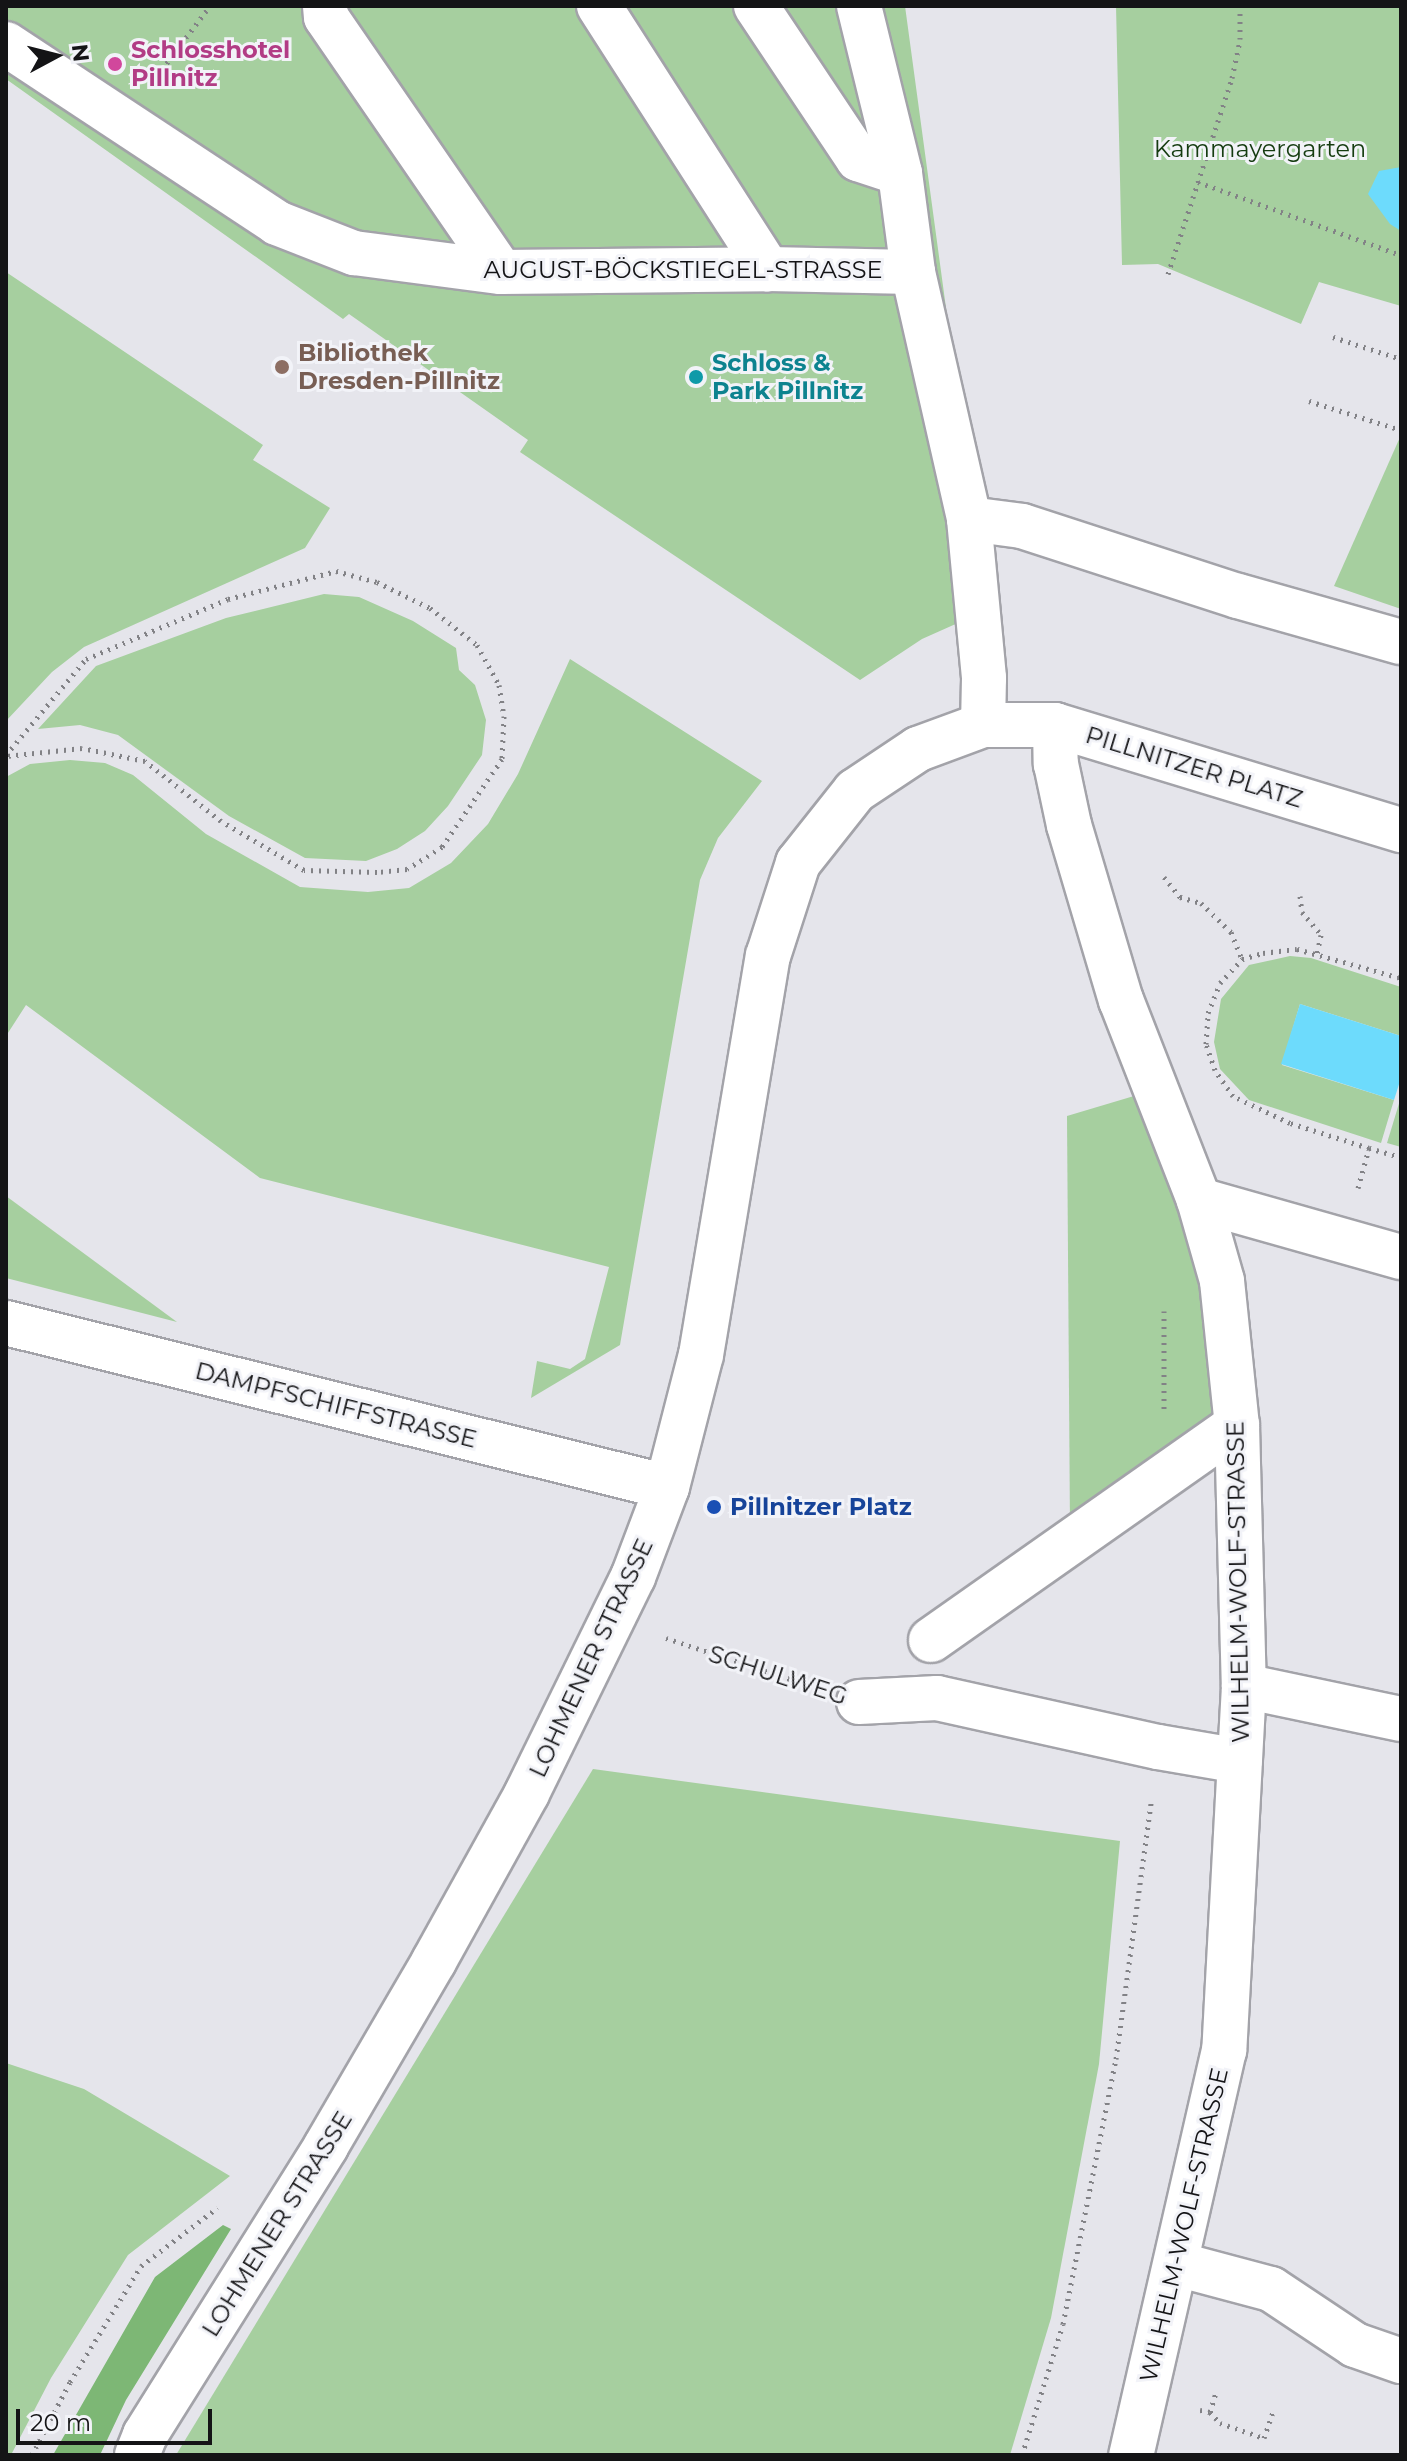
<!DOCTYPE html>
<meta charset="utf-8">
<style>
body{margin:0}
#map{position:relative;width:1407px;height:2461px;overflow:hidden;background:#e5e5eb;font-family:Montserrat,sans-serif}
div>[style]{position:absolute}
.green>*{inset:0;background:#a6cf9f}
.forest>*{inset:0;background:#7db775}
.water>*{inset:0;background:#6ddbfc}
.path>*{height:5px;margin-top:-2.5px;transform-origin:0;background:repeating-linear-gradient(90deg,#828286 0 2px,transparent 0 8px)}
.roads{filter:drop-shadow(2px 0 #a3a3a9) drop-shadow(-2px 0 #a3a3a9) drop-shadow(0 2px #a3a3a9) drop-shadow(0 -2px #a3a3a9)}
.minor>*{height:44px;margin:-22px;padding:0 22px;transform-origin:22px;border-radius:22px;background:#fff}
.major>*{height:44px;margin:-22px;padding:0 22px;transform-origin:22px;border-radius:22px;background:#fff}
.dots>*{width:22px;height:22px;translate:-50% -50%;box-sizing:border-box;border:4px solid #f2f3f8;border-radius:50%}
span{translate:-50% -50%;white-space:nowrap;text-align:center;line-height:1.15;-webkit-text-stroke:6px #f2f3f8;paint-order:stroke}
.hotel-label{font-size:24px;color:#b23c85;font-weight:700}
.left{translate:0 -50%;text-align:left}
.park-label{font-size:24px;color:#153c10}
.street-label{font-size:24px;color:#141416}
.education-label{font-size:24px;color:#785e54;font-weight:700}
.culture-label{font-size:24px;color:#0d838f;font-weight:700}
.transit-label{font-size:24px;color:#164399;font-weight:700}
.frame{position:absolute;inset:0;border:8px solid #141416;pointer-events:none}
.north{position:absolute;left:16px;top:16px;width:80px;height:80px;-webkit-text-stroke:6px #f2f3f8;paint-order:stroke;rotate:83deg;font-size:22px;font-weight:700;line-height:32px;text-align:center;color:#141416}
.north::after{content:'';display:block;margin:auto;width:28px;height:36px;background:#141416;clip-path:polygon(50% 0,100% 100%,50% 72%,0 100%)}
.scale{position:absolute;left:16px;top:2409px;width:196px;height:36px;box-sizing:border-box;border:4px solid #141416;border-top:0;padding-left:10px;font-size:24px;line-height:28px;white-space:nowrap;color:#141416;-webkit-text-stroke:6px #f2f3f8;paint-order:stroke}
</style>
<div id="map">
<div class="green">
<i style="clip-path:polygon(6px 6px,905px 6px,987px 610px,922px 639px,860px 680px,520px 452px,528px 440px,349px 314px,343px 319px,6px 79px)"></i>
<i style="clip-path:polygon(1116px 6px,1401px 6px,1401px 306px,1319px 282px,1301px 324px,1158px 264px,1122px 265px)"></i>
<i style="clip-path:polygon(6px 272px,263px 445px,253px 460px,330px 508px,305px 548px,84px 647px,52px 672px,6px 721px)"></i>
<i style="clip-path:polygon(1401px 435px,1401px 609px,1334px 586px)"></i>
<i style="clip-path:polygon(324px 594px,359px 597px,413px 621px,456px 648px,459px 670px,475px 685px,486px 720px,482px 755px,448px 806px,425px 831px,397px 849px,366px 861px,305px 858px,229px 816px,118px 735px,80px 725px,38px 729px,96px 666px,226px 618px)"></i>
<i style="clip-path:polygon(570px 659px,762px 781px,718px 838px,700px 880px,620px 1345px,531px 1398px,537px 1361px,570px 1369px,585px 1359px,609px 1267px,260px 1178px,26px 1005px,6px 1036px,6px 777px,30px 764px,70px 760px,105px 763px,133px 775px,206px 834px,300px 887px,368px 892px,409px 888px,451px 863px,488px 824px,518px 774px)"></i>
<i style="clip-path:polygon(1290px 956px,1311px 958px,1401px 987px,1401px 1036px,1300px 1004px,1282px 1065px,1394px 1100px,1381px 1143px,1249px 1100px,1220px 1069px,1214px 1042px,1221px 999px,1249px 965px)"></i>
<i style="clip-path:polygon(1134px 1096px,1162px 1156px,1185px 1227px,1206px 1314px,1213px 1429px,1070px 1529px,1067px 1116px)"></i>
<i style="clip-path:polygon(1401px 1097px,1401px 1147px,1387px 1143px)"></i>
<i style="clip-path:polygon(6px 1196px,177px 1322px,6px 1278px)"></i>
<i style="clip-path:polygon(593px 1769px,1120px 1841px,1099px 2064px,1051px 2318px,1010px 2455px,176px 2455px)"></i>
<i style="clip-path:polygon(6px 2063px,84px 2089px,230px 2176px,128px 2255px,51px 2378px,11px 2455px,6px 2455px)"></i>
</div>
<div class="forest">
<i style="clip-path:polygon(223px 2225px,231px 2229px,126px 2400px,100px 2455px,53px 2455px,155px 2277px)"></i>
</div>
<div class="water">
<i style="clip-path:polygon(1401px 167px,1401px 231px,1390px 224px,1368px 194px,1379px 171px)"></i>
<i style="clip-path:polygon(1300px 1004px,1401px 1036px,1401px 1078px,1394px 1100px,1281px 1064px)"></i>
</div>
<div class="path">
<i style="left:157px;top:76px;width:88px;rotate:-52.9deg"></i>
<i style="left:1198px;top:182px;width:216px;rotate:19.8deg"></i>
<i style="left:1168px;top:274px;width:206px;rotate:-71.9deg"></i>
<i style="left:1232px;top:78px;width:40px;rotate:-78deg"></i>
<i style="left:1240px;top:39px;width:33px;rotate:-90deg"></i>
<i style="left:1333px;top:337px;width:71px;rotate:17.9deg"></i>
<i style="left:1309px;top:401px;width:96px;rotate:17.5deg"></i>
<i style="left:6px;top:755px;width:125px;rotate:-50.2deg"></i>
<i style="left:86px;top:659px;width:154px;rotate:-22.9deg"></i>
<i style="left:228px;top:599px;width:112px;rotate:-14.5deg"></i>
<i style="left:336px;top:571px;width:42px;rotate:15deg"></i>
<i style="left:377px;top:582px;width:59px;rotate:26.1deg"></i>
<i style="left:430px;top:608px;width:60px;rotate:38.2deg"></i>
<i style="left:477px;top:645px;width:46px;rotate:61.2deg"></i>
<i style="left:499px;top:685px;width:31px;rotate:81deg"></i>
<i style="left:504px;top:716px;width:43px;rotate:92.7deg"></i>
<i style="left:502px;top:759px;width:107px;rotate:124.3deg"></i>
<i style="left:442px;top:847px;width:41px;rotate:147.8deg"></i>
<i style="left:407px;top:869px;width:30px;rotate:174deg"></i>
<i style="left:377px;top:872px;width:73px;rotate:-178.4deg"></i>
<i style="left:304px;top:870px;width:96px;rotate:-149.4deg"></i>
<i style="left:221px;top:821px;width:97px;rotate:-141.7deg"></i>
<i style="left:145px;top:761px;width:64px;rotate:-168.3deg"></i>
<i style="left:82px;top:748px;width:76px;rotate:174deg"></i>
<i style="left:1164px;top:877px;width:26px;rotate:51deg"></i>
<i style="left:1180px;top:897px;width:22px;rotate:16deg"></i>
<i style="left:1201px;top:903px;width:42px;rotate:44deg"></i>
<i style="left:1231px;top:932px;width:29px;rotate:68deg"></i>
<i style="left:1300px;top:896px;width:16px;rotate:83deg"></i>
<i style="left:1302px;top:912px;width:30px;rotate:50deg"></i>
<i style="left:1321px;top:935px;width:19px;rotate:102deg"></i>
<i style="left:1369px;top:1148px;width:33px;rotate:16deg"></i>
<i style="left:1358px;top:1188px;width:41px;rotate:-74.6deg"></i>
<i style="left:1369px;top:1148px;width:83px;rotate:-162.4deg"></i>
<i style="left:1290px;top:1123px;width:63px;rotate:-154.7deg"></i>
<i style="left:1233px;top:1096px;width:32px;rotate:-125deg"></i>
<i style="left:1215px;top:1070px;width:28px;rotate:-109deg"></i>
<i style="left:1206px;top:1044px;width:31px;rotate:-86deg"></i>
<i style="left:1208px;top:1013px;width:32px;rotate:-68deg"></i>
<i style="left:1220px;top:983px;width:33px;rotate:-47deg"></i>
<i style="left:1242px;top:959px;width:22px;rotate:-16deg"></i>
<i style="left:1263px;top:953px;width:34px;rotate:-7deg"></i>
<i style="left:1297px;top:949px;width:108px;rotate:15.6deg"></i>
<i style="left:1164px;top:1311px;width:98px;rotate:90deg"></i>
<i style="left:666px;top:1638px;width:146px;rotate:18.3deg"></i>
<i style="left:1200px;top:2410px;width:10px;rotate:11deg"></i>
<i style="left:1210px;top:2412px;width:21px;rotate:-73deg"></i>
<i style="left:1210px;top:2412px;width:15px;rotate:48deg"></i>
<i style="left:1220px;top:2423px;width:46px;rotate:18.8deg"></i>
<i style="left:1264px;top:2438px;width:28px;rotate:-71deg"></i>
<i style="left:32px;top:2455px;width:82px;rotate:-62.5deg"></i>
<i style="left:70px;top:2382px;width:136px;rotate:-58.5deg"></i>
<i style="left:141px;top:2266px;width:96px;rotate:-37.3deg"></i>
<i style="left:1022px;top:2455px;width:137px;rotate:-72.6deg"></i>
<i style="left:1063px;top:2324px;width:270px;rotate:-78.7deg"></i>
<i style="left:1116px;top:2059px;width:259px;rotate:-82.2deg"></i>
</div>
<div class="roads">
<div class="minor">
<i style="left:325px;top:6px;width:11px;rotate:85deg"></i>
<i style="left:326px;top:17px;width:309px;rotate:55.5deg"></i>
<i style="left:599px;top:6px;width:313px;rotate:57.3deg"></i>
<i style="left:756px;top:6px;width:184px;rotate:56.3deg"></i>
<i style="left:858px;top:159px;width:44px;rotate:18.4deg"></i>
<i style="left:859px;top:6px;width:172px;rotate:76.2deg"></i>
<i style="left:900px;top:173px;width:100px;rotate:82.5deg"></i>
<i style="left:913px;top:272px;width:253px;rotate:77.2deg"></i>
<i style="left:969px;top:519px;width:160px;rotate:84.6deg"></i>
<i style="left:984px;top:678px;width:47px;rotate:91.2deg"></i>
<i style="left:6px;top:44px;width:325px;rotate:33.4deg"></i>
<i style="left:277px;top:223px;width:83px;rotate:21.3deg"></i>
<i style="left:354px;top:253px;width:148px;rotate:7.4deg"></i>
<i style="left:501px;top:272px;width:267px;rotate:-0.6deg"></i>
<i style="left:768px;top:269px;width:145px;rotate:1.2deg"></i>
<i style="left:969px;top:519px;width:53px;rotate:7.5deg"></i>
<i style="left:1022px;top:526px;width:227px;rotate:18deg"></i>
<i style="left:1238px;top:596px;width:169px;rotate:15.8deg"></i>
<i style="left:1055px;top:725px;width:39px;rotate:89deg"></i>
<i style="left:1056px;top:764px;width:62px;rotate:78deg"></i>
<i style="left:1069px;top:825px;width:183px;rotate:73.5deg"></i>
<i style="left:1121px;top:1000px;width:215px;rotate:68.7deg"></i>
<i style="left:1199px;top:1200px;width:84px;rotate:74.1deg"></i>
<i style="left:1222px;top:1281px;width:145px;rotate:84.1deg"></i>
<i style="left:1237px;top:1425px;width:261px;rotate:88.5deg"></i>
<i style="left:1244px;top:1686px;width:365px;rotate:93.1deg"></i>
<i style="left:1224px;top:2050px;width:416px;rotate:102.9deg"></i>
<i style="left:1199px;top:1200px;width:210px;rotate:15.8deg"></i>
<i style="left:6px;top:1323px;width:681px;rotate:13.93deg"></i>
<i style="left:931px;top:1640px;width:374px;rotate:-35.1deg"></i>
<i style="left:1244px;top:1686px;width:160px;rotate:11.9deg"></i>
<i style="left:859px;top:1702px;width:78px;rotate:-2.9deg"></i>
<i style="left:937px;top:1698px;width:226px;rotate:12.5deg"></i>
<i style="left:1158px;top:1747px;width:83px;rotate:9.7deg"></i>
<i style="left:1177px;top:2264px;width:97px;rotate:14.9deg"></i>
<i style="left:1271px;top:2289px;width:101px;rotate:33.7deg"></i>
<i style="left:1355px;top:2345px;width:49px;rotate:19.2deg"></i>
</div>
<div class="major">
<i style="left:137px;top:2455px;width:22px;rotate:-68deg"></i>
<i style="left:145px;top:2435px;width:341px;rotate:-57.9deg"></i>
<i style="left:326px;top:2146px;width:214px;rotate:-59.7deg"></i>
<i style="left:434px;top:1961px;width:192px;rotate:-61deg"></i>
<i style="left:527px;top:1793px;width:241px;rotate:-63.9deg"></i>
<i style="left:633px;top:1577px;width:96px;rotate:-69.3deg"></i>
<i style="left:667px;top:1487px;width:136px;rotate:-75.6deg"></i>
<i style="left:701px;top:1355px;width:405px;rotate:-80.5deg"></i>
<i style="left:768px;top:956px;width:98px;rotate:-72.1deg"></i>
<i style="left:798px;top:863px;width:92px;rotate:-51.6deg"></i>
<i style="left:855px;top:791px;width:76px;rotate:-33.7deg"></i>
<i style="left:918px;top:749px;width:69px;rotate:-20.3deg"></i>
<i style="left:983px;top:725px;width:72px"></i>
<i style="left:1055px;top:725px;width:362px;rotate:16.9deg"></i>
</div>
</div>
<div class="dots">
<i style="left:115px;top:64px;background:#d1479c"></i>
<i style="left:282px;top:367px;background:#8d6e63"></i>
<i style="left:696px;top:377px;background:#0f9aa8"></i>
<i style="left:714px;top:1507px;background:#1a4fb4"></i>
</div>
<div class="hotel-label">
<span class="left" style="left:131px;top:64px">Schlosshotel<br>Pillnitz</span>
</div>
<div class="park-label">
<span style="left:1260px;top:149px">Kammayergarten</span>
</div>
<div class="street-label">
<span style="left:683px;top:270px">AUGUST-BÖCKSTIEGEL-STRASSE</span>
<span style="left:1194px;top:767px;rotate:17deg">PILLNITZER PLATZ</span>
<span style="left:336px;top:1405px;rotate:14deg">DAMPFSCHIFFSTRASSE</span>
<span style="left:1238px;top:1582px;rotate:-91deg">WILHELM-WOLF-STRASSE</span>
<span style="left:591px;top:1658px;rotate:-65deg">LOHMENER STRASSE</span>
<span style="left:778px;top:1675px;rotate:18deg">SCHULWEG</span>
<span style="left:277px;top:2224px;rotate:-58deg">LOHMENER STRASSE</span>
<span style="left:1184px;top:2225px;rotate:-77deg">WILHELM-WOLF-STRASSE</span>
</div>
<div class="education-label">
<span class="left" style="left:298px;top:367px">Bibliothek<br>Dresden-Pillnitz</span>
</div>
<div class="culture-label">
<span class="left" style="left:712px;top:377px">Schloss &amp;<br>Park Pillnitz</span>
</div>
<div class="transit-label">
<span class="left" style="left:730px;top:1507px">Pillnitzer Platz</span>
</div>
<div class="frame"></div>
<div class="north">N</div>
<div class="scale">20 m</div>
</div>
